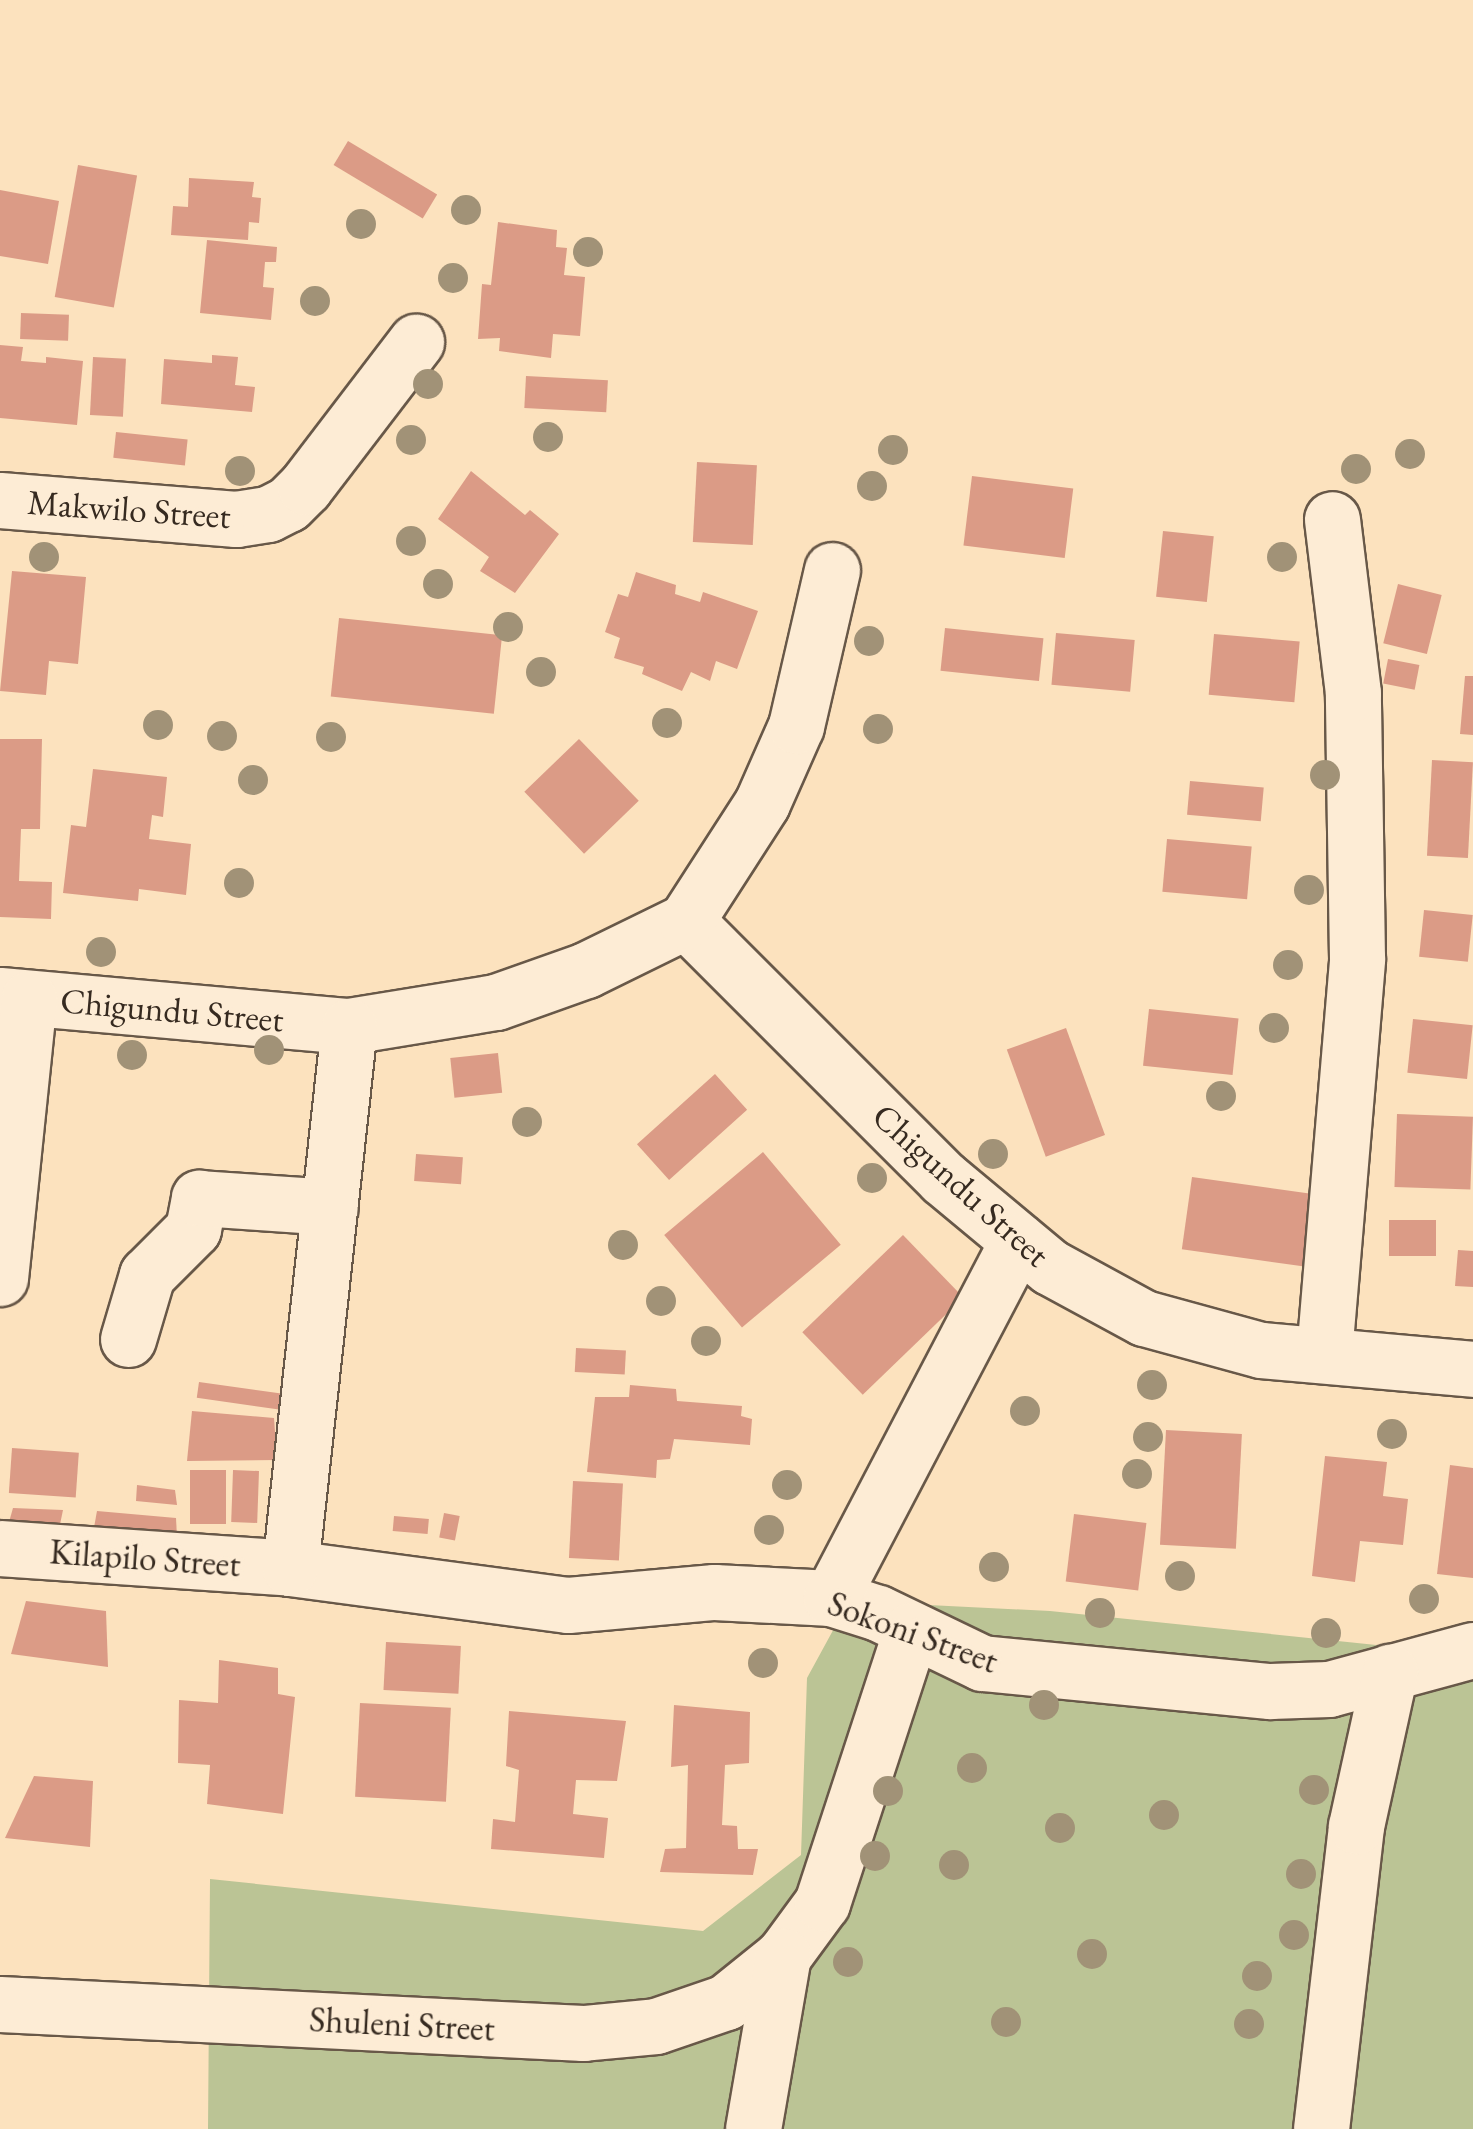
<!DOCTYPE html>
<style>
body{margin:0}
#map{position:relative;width:1473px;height:2129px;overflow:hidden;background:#fce2be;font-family:"EB Garamond",serif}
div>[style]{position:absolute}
.green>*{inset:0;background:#bbc495}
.building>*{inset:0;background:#db9b86;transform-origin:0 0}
.roads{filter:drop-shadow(2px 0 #685848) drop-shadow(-2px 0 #685848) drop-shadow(0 2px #685848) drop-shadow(0 -2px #685848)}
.minor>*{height:55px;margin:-27.5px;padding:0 27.5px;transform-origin:27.5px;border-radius:27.5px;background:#fdecd5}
.trees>*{width:30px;height:30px;margin:-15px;border-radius:50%;background:#a19277}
span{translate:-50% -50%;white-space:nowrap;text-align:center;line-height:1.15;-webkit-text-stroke:8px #fdecd5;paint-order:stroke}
.street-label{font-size:35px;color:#362a20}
</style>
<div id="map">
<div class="green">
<i style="clip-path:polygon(849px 1601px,1050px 1611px,1473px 1655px,1473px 2129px,208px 2129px,210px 1879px,703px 1931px,801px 1855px,807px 1678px)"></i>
</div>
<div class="building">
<i style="left:348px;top:141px;width:104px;height:28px;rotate:31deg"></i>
<i style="left:78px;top:165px;width:60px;height:134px;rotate:10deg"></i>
<i style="clip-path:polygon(189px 178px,254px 182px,252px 197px,261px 198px,259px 223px,249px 222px,248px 240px,171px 235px,173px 206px,188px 207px)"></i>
<i style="clip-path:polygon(0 190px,59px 201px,48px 264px,0 256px)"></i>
<i style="clip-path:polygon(498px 222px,557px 230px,556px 247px,567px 248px,564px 275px,585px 277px,580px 336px,553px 334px,551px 358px,499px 351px,500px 338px,478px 339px,482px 284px,491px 285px)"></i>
<i style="clip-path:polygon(207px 240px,277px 247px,276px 262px,265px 262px,263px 287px,274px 288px,271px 320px,200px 313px)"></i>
<i style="left:21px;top:313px;width:48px;height:26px;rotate:2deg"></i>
<i style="clip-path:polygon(0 345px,23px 347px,21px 361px,46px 363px,46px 357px,83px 361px,77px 425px,0 418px)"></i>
<i style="clip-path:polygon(212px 355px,238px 357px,235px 385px,255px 387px,252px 412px,161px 404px,164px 359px,212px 363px)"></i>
<i style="left:93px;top:357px;width:33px;height:58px;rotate:3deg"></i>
<i style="left:526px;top:376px;width:82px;height:32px;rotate:3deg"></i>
<i style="left:116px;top:432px;width:72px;height:26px;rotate:6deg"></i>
<i style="left:697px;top:462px;width:60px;height:80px;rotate:3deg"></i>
<i style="clip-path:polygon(471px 471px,525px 515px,530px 510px,559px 534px,515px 593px,480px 571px,489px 557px,438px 519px)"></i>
<i style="left:972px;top:476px;width:102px;height:70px;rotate:7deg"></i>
<i style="left:1163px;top:531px;width:51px;height:66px;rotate:6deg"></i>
<i style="clip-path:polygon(12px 571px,86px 577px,78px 664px,49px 661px,46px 695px,0 691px)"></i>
<i style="clip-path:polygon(636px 572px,676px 585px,675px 594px,700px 602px,703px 592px,758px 611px,737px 669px,716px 661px,710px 681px,691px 672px,682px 691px,642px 674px,644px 667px,614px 658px,620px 638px,605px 632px,618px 594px,628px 597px)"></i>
<i style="left:1398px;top:584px;width:45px;height:61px;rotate:14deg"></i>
<i style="left:339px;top:618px;width:164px;height:79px;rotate:6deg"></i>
<i style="left:945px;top:628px;width:99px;height:43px;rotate:6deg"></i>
<i style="left:1056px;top:633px;width:79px;height:52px;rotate:5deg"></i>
<i style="left:1214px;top:634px;width:86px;height:61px;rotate:5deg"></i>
<i style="left:1388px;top:659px;width:32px;height:25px;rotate:11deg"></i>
<i style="clip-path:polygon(1465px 676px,1473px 676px,1473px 735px,1460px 734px)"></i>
<i style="clip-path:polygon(0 739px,42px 739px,40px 829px,21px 829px,19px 881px,52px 882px,51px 919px,0 917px)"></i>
<i style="left:579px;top:739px;width:86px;height:76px;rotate:46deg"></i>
<i style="left:1432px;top:760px;width:41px;height:96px;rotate:3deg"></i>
<i style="clip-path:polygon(93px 769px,167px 777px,163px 817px,152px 815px,149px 839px,191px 844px,186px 895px,139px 889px,138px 901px,63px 893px,71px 825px,86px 827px)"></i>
<i style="left:1190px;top:781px;width:74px;height:34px;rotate:5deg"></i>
<i style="left:1167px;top:839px;width:85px;height:53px;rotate:5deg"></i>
<i style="left:1424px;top:910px;width:49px;height:47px;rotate:6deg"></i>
<i style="left:1149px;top:1009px;width:90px;height:57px;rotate:6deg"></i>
<i style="left:1413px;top:1019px;width:60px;height:54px;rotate:6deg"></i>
<i style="left:1066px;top:1028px;width:114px;height:63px;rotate:70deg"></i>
<i style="left:498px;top:1053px;width:40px;height:48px;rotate:84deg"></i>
<i style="left:715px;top:1074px;width:48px;height:105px;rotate:48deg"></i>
<i style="left:1397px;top:1114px;width:76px;height:73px;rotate:2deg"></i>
<i style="left:763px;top:1152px;width:121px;height:129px;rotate:50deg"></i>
<i style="left:416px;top:1154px;width:47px;height:27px;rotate:4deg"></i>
<i style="left:1192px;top:1177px;width:122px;height:73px;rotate:8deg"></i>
<i style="left:1389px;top:1220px;width:47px;height:36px"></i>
<i style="left:903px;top:1235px;width:87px;height:140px;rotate:46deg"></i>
<i style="clip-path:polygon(1458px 1250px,1473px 1251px,1473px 1287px,1455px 1286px)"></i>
<i style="left:576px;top:1348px;width:50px;height:24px;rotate:3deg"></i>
<i style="left:199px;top:1382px;width:83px;height:16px;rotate:8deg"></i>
<i style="clip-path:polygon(630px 1385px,676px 1389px,677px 1401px,742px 1406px,741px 1416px,752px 1419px,750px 1445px,674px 1439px,670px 1459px,657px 1460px,656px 1478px,587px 1472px,595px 1397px,629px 1397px)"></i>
<i style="clip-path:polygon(192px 1411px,274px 1418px,277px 1460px,187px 1461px)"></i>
<i style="left:1166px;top:1430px;width:76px;height:115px;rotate:3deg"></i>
<i style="left:12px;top:1448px;width:67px;height:45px;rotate:4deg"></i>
<i style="clip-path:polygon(1325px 1456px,1387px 1462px,1383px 1496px,1408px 1499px,1403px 1545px,1360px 1541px,1355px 1582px,1312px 1576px)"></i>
<i style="clip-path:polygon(1450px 1465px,1473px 1468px,1473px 1578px,1437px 1574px)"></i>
<i style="left:190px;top:1470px;width:36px;height:54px"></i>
<i style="left:259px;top:1471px;width:52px;height:26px;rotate:92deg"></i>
<i style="left:573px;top:1481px;width:50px;height:77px;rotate:3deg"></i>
<i style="clip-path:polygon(137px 1485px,175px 1490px,177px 1505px,136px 1501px)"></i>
<i style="clip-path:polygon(13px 1508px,63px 1510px,58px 1534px,7px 1529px)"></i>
<i style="clip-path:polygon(97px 1511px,176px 1518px,177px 1537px,93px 1533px)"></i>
<i style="left:444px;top:1513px;width:16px;height:25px;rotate:11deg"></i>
<i style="left:1074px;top:1514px;width:73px;height:68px;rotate:7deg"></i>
<i style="left:394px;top:1516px;width:35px;height:15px;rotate:5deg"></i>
<i style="clip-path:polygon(26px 1601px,106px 1611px,108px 1667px,11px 1654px)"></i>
<i style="left:386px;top:1642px;width:75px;height:48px;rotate:3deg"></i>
<i style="clip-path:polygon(219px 1660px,278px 1668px,278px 1694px,295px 1697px,283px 1814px,207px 1804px,210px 1765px,178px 1763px,179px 1700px,218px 1703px)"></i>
<i style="left:360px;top:1703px;width:91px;height:94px;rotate:3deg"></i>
<i style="clip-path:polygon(674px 1705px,750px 1712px,749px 1763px,725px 1765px,722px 1825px,737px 1826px,738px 1849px,758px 1849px,753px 1875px,660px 1872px,665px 1849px,686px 1848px,688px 1765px,671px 1767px)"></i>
<i style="clip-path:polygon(509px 1711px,626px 1721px,617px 1781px,576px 1780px,573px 1814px,608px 1818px,604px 1858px,491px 1849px,493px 1819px,515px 1822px,519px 1770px,506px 1766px)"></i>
<i style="clip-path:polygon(34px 1776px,93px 1781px,90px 1847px,5px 1838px)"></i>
</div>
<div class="roads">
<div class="minor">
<i style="left:0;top:500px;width:237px;rotate:4.6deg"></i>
<i style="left:236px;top:519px;width:32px;rotate:-9deg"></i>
<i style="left:268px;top:514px;width:22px;rotate:-27deg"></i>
<i style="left:288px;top:504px;width:24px;rotate:-45deg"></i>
<i style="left:305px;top:487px;width:183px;rotate:-52.6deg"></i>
<i style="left:686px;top:921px;width:363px;rotate:45deg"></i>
<i style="left:943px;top:1178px;width:139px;rotate:39.8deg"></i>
<i style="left:1050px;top:1267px;width:107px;rotate:28.5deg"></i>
<i style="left:1144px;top:1318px;width:121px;rotate:15.3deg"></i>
<i style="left:1261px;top:1350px;width:213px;rotate:5.1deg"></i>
<i style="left:0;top:995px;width:350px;rotate:5.1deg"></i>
<i style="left:349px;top:1026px;width:149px;rotate:-9.3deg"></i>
<i style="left:496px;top:1002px;width:96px;rotate:-19.6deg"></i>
<i style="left:586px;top:970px;width:111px;rotate:-26.1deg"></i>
<i style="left:686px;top:921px;width:140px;rotate:-57.2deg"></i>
<i style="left:762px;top:803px;width:84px;rotate:-66.2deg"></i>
<i style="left:796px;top:726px;width:160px;rotate:-77deg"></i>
<i style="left:0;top:1278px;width:281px;rotate:-84.1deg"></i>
<i style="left:128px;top:1339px;width:67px;rotate:-73.5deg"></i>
<i style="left:147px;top:1275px;width:65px;rotate:-45deg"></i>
<i style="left:193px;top:1229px;width:32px;rotate:-79deg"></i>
<i style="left:199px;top:1198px;width:131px;rotate:3.9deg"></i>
<i style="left:1324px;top:1354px;width:397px;rotate:-85.2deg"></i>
<i style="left:1357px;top:958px;width:265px;rotate:-90.9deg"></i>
<i style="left:1353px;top:693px;width:175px;rotate:-96.9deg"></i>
<i style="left:0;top:1548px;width:291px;rotate:3.9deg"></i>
<i style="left:290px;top:1568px;width:280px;rotate:7.6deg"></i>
<i style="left:568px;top:1605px;width:147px;rotate:-5.1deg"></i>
<i style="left:714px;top:1592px;width:117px;rotate:2.9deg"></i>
<i style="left:831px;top:1598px;width:49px;rotate:17.7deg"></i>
<i style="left:878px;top:1613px;width:115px;rotate:25.7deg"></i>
<i style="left:982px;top:1663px;width:289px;rotate:5.6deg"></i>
<i style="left:1270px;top:1691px;width:59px;rotate:-1.9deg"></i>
<i style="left:1329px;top:1689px;width:149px;rotate:-15.2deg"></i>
<i style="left:290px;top:1568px;width:545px;rotate:-83.79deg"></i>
<i style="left:831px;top:1598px;width:403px;rotate:-62.4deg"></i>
<i style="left:0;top:2004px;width:584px;rotate:2.85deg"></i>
<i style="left:583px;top:2033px;width:73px;rotate:-5.5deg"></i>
<i style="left:656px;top:2026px;width:74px;rotate:-18.9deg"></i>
<i style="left:726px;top:2002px;width:73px;rotate:-38.9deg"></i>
<i style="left:783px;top:1956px;width:66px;rotate:-53.7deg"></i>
<i style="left:822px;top:1903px;width:287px;rotate:-71.9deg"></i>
<i style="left:753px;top:2129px;width:176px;rotate:-80.2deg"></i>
<i style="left:1321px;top:2129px;width:305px;rotate:-83.4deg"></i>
<i style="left:1356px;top:1826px;width:158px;rotate:-77.6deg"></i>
</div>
</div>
<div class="trees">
<i style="left:466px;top:210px"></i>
<i style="left:361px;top:224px"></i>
<i style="left:588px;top:252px"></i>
<i style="left:453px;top:278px"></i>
<i style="left:315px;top:301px"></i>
<i style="left:428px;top:384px"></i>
<i style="left:548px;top:437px"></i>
<i style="left:411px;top:440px"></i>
<i style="left:893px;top:450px"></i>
<i style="left:1410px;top:454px"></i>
<i style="left:1356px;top:469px"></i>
<i style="left:240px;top:471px"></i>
<i style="left:872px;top:486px"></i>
<i style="left:411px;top:541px"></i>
<i style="left:44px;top:557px"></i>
<i style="left:1282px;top:557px"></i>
<i style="left:438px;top:584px"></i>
<i style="left:508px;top:627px"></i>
<i style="left:869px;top:641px"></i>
<i style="left:541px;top:672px"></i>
<i style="left:667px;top:723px"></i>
<i style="left:158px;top:725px"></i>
<i style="left:878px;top:729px"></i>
<i style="left:222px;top:736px"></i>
<i style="left:331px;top:737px"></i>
<i style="left:1325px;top:775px"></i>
<i style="left:253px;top:780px"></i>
<i style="left:239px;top:883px"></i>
<i style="left:1309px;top:890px"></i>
<i style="left:101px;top:952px"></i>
<i style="left:1288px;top:965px"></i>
<i style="left:1274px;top:1028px"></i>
<i style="left:269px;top:1050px"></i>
<i style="left:132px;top:1055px"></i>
<i style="left:1221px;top:1096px"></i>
<i style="left:527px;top:1122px"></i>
<i style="left:993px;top:1154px"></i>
<i style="left:872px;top:1178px"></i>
<i style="left:623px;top:1245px"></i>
<i style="left:661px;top:1301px"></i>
<i style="left:706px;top:1341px"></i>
<i style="left:1152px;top:1385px"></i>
<i style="left:1025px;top:1411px"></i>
<i style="left:1392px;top:1434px"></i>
<i style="left:1148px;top:1437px"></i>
<i style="left:1137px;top:1474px"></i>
<i style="left:787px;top:1485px"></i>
<i style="left:769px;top:1530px"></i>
<i style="left:994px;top:1567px"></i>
<i style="left:1180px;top:1576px"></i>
<i style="left:1424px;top:1599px"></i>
<i style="left:1100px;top:1613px"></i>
<i style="left:1326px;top:1633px"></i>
<i style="left:763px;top:1663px"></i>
<i style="left:1044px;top:1705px"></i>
<i style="left:972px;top:1768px"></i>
<i style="left:1314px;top:1790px"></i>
<i style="left:888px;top:1791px"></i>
<i style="left:1164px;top:1815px"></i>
<i style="left:1060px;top:1828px"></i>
<i style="left:875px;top:1856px"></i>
<i style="left:954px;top:1865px"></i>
<i style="left:1301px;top:1874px"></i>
<i style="left:1294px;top:1935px"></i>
<i style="left:1092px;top:1954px"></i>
<i style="left:848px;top:1962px"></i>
<i style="left:1257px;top:1976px"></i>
<i style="left:1006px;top:2022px"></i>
<i style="left:1249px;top:2024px"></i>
</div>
<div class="street-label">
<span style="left:129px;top:509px;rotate:4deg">Makwilo Street</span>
<span style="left:172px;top:1010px;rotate:5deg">Chigundu Street</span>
<span style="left:961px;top:1185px;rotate:42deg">Chigundu Street</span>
<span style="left:145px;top:1558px;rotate:4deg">Kilapilo Street</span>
<span style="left:913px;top:1632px;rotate:20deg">Sokoni Street</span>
<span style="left:402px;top:2024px;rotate:3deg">Shuleni Street</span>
</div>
</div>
